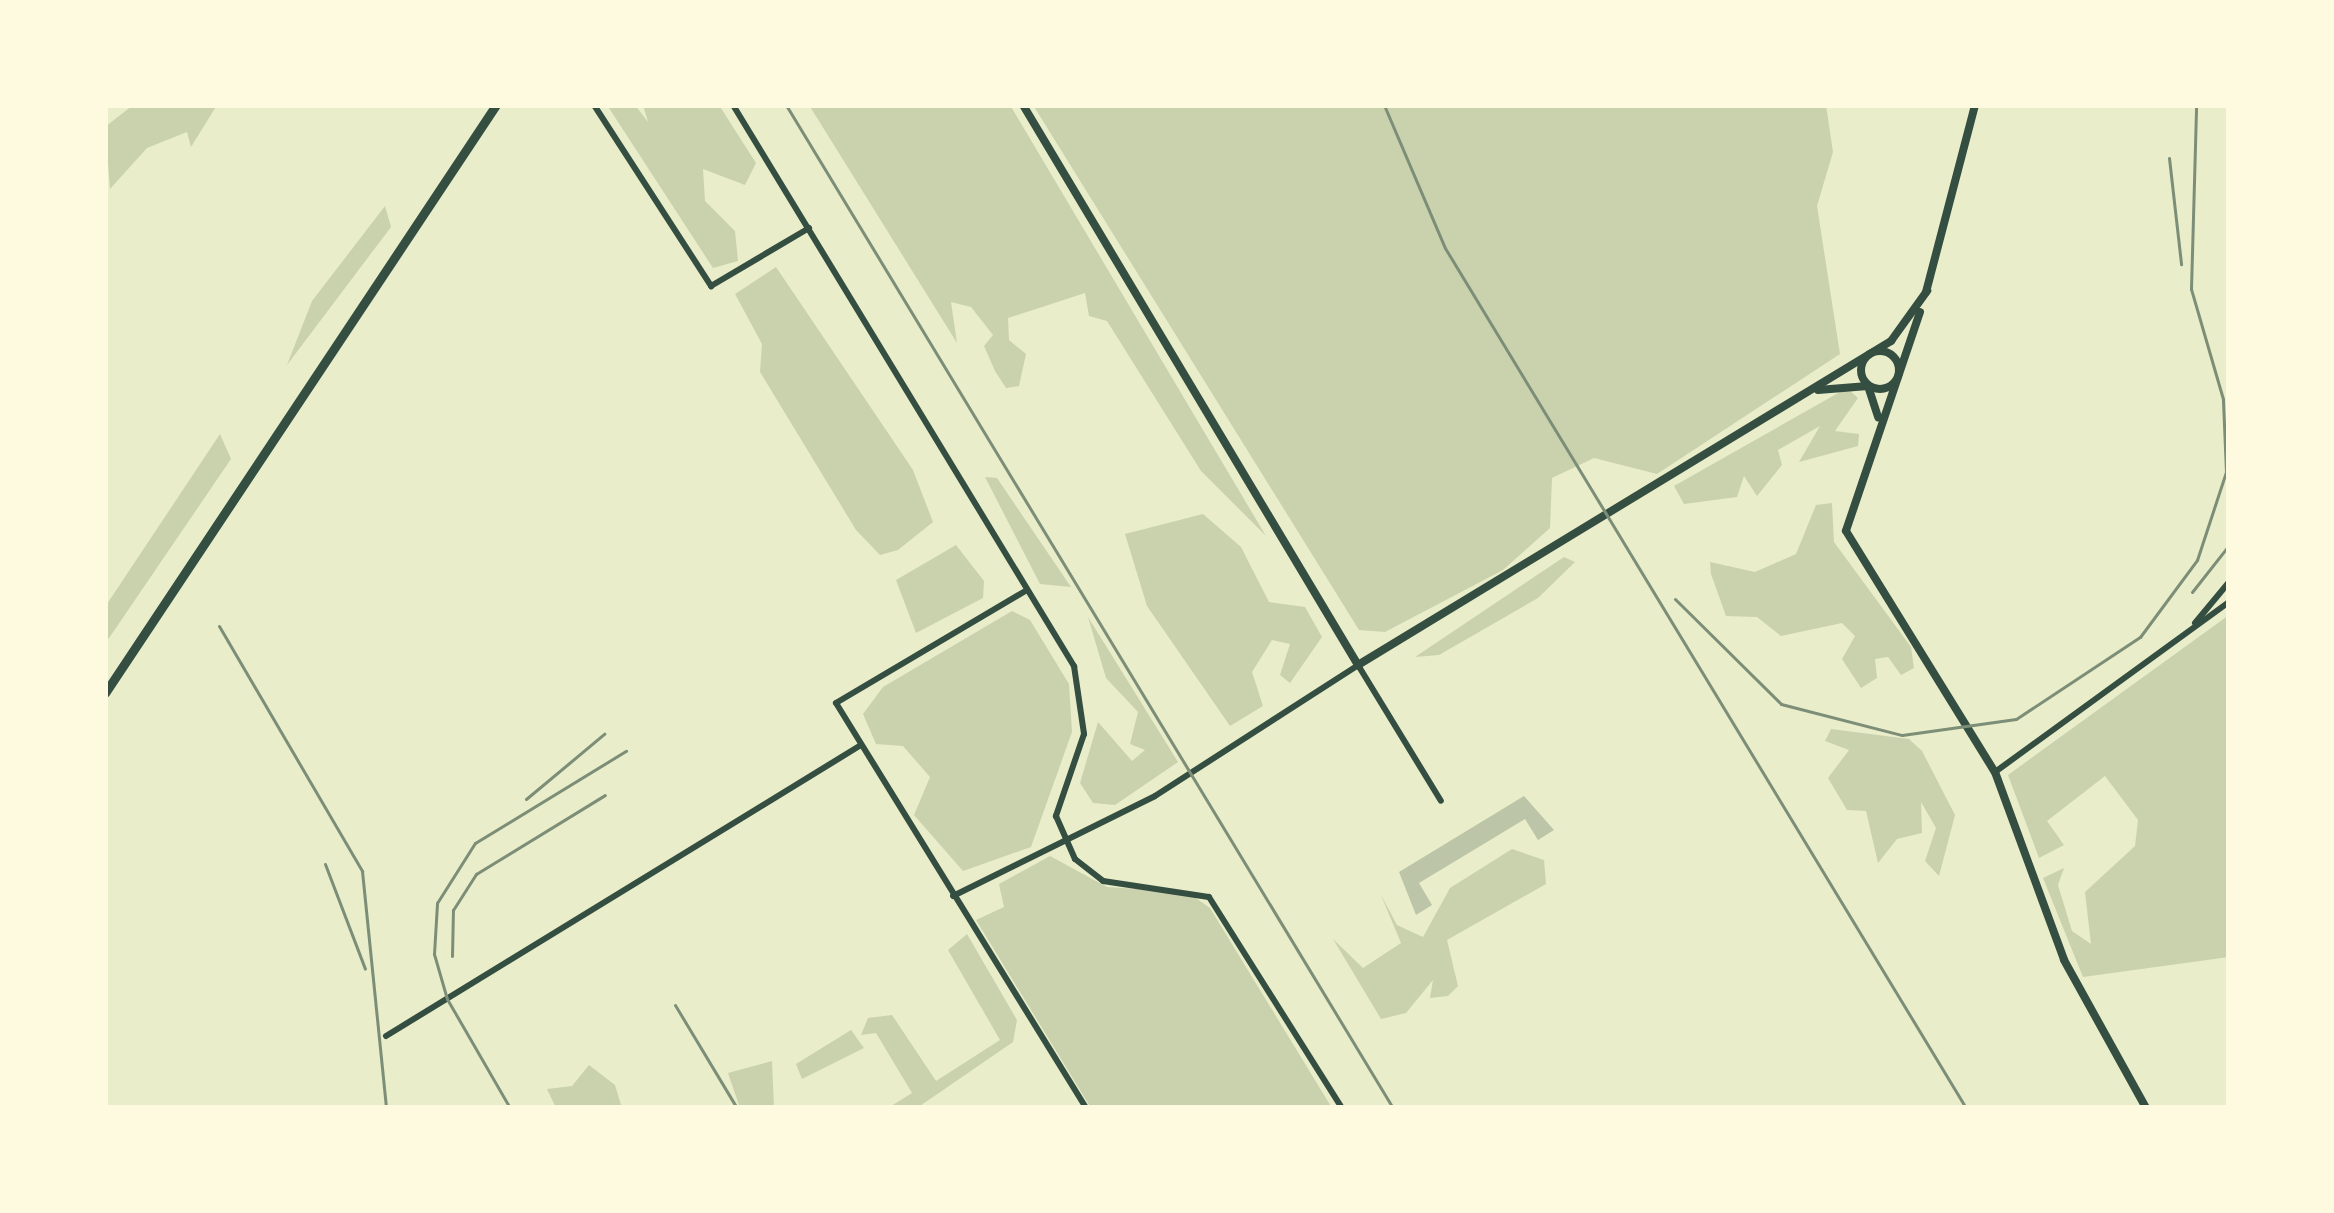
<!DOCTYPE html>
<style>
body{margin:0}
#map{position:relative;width:2334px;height:1213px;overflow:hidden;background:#e9edc9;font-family:Arial,sans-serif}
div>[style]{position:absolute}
.green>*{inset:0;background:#cad2ad}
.building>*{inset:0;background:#bcc5a7}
.minor>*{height:6px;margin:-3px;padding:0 3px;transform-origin:3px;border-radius:3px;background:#344e41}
.tertiary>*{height:8px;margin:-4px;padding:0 4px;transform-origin:4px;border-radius:4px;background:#344e41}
.tertiary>.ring{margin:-4px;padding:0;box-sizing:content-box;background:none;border:8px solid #344e41;border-radius:50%}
.trunk>*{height:9px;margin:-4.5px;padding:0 4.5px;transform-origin:4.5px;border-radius:4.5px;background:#344e41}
.rail>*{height:3px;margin:-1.5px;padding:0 1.5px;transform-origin:1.5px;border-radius:1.5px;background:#7c8e77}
span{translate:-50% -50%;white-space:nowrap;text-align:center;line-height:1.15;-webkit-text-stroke:12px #fefae0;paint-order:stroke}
.frame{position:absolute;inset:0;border:108px solid #fefae0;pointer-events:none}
</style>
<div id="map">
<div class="green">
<i style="clip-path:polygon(133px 105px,217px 105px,191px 147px,187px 132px,147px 148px,110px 189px,105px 127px)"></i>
<i style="clip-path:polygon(607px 105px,635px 105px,648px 122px,643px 105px,719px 105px,756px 163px,745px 185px,703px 169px,705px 201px,735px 231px,738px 261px,713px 268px)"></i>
<i style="clip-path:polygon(809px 105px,1010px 105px,1266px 536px,1201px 471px,1107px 321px,1089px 316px,1085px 293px,1008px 318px,1009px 340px,1026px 354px,1019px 386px,1006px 388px,995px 371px,984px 346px,993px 335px,971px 307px,951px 302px,957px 343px)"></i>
<i style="clip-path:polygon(1033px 105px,1826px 105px,1833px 152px,1817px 206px,1840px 354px,1657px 474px,1594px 458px,1552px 478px,1550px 528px,1503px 570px,1385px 632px,1359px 630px)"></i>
<i style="clip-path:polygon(385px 206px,391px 227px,287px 365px,312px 301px)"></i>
<i style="clip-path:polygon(776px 267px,913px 470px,933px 522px,898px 550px,880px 555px,856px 530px,760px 372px,762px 344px,735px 294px)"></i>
<i style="clip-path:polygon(1847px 388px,1858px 398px,1835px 431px,1859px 434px,1858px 446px,1799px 462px,1820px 426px,1778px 450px,1782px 465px,1757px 496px,1744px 476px,1737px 497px,1684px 504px,1674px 486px)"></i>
<i style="clip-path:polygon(220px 434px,231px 459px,105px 644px,105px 607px)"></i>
<i style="clip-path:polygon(985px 477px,997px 478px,1071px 587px,1040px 584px)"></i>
<i style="clip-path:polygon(1832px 503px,1834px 542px,1911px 647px,1914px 668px,1901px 675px,1888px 657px,1875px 659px,1877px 678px,1861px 688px,1842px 659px,1855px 636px,1842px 623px,1781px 636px,1757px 617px,1726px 616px,1711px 574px,1710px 562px,1755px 572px,1796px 554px,1816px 505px)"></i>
<i style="clip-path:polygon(1203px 514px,1241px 547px,1269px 602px,1305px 607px,1322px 637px,1290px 683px,1280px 675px,1290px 644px,1272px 640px,1252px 672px,1263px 706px,1230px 726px,1147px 606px,1125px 534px)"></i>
<i style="clip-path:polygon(956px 545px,984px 581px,983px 598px,916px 633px,896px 580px)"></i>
<i style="clip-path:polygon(1564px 557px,1575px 562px,1538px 598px,1439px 655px,1415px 657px)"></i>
<i style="clip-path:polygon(1012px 611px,1030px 620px,1069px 684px,1072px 732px,1031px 847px,963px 871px,914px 815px,930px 777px,903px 746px,876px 744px,863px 714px,883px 687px)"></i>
<i style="clip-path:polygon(2229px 615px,2229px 957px,2083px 977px,2043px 878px,2064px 868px,2058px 885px,2072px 931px,2091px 944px,2085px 892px,2135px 846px,2138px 820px,2105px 776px,2047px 821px,2064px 845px,2039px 858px,2008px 775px)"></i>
<i style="clip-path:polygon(1088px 617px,1178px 762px,1115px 805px,1093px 803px,1080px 783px,1098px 722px,1132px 761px,1145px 750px,1130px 744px,1138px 712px,1106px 678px)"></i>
<i style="clip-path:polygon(1831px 729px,1909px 739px,1922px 751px,1955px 815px,1939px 876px,1925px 861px,1936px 828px,1921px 802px,1922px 833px,1897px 839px,1878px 863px,1866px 811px,1847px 810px,1828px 778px,1849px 750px,1825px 741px)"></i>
<i style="clip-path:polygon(1512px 849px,1544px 860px,1546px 884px,1447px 940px,1458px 986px,1448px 996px,1430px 998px,1433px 980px,1406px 1013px,1381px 1019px,1333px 939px,1363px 968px,1401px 943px,1381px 895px,1397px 925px,1423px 937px,1450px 888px)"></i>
<i style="clip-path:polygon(1050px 856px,1107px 887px,1187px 892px,1210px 908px,1332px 1108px,1091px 1108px,976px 920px,1004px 907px,999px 884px)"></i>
<i style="clip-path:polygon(967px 934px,1017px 1020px,1013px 1042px,917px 1108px,888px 1108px,912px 1093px,876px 1033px,861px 1035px,868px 1018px,892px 1015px,936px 1081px,1000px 1040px,948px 950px)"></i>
<i style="clip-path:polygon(851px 1030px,864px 1048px,802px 1079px,796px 1064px)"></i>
<i style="clip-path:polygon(772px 1061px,774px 1108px,740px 1108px,728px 1073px)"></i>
<i style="clip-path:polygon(589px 1065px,615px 1085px,622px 1108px,556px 1108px,547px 1089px,572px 1086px)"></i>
</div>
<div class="building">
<i style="clip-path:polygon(1524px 796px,1554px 830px,1538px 840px,1525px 819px,1419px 883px,1432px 905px,1416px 915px,1399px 872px)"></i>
</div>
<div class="minor">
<i style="left:594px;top:105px;width:216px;rotate:57.1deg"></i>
<i style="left:711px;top:286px;width:114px;rotate:-30.6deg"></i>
<i style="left:733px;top:105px;width:657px;rotate:58.71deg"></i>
<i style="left:1074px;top:666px;width:69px;rotate:81.6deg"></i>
<i style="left:1084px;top:734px;width:87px;rotate:108.9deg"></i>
<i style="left:1056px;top:816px;width:47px;rotate:66.2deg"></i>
<i style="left:1075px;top:859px;width:36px;rotate:38deg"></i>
<i style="left:1103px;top:881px;width:107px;rotate:8.6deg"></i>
<i style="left:1209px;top:897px;width:249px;rotate:57.8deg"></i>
<i style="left:1027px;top:590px;width:222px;rotate:149.4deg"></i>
<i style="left:836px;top:703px;width:476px;rotate:58.3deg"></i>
<i style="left:2195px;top:623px;width:53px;rotate:-50.3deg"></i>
<i style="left:1995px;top:772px;width:289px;rotate:-36deg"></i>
<i style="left:953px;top:896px;width:225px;rotate:-26.3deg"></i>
<i style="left:1155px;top:796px;width:242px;rotate:-32.8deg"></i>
<i style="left:1358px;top:665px;width:159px;rotate:58.6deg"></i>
<i style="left:386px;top:1036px;width:557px;rotate:-31.49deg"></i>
</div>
<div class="tertiary">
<i style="left:1023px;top:105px;width:653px;rotate:59.11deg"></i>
<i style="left:1358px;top:665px;width:624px;rotate:-31.29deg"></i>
<i style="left:1891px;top:341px;width:62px;rotate:-54.2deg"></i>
<i style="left:1926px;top:292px;width:193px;rotate:-75.3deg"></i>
<i style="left:1920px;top:312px;width:231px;rotate:108.7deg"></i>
<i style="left:1846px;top:531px;width:283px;rotate:58.3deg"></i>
<i style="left:1995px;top:772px;width:200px;rotate:69.8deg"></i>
<i style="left:2064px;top:960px;width:169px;rotate:61deg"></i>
<i class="ring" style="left:1861px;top:351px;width:30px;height:30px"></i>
<i style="left:1818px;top:390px;width:50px;rotate:-4.6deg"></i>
<i style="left:1868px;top:386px;width:33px;rotate:72deg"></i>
</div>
<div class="trunk">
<i style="left:105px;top:693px;width:706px;rotate:-56.38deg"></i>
</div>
<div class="rail">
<i style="left:786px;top:105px;width:1172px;rotate:58.82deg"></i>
<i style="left:1384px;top:105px;width:155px;rotate:66.9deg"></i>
<i style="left:1445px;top:248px;width:1006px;rotate:58.79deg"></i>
<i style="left:2169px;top:158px;width:107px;rotate:83.5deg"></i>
<i style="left:2192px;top:592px;width:60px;rotate:-51.8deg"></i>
<i style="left:1675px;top:599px;width:149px;rotate:44.7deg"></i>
<i style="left:1781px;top:704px;width:125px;rotate:14.4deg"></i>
<i style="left:1902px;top:735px;width:115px;rotate:-8deg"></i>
<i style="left:2016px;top:719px;width:149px;rotate:-33.5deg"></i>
<i style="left:2140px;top:637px;width:96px;rotate:-53.5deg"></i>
<i style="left:2197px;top:560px;width:93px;rotate:-71.8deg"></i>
<i style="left:2226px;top:472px;width:73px;rotate:-92.4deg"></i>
<i style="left:2223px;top:399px;width:115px;rotate:-106.2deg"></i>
<i style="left:2191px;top:289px;width:184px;rotate:-88.4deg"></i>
<i style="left:219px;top:626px;width:284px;rotate:59.7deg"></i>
<i style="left:362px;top:871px;width:238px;rotate:84.2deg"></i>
<i style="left:526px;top:799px;width:102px;rotate:-39.8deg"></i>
<i style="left:325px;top:864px;width:112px;rotate:69.1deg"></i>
<i style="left:452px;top:956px;width:46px;rotate:-88.8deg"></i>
<i style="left:453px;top:910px;width:43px;rotate:-57.4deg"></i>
<i style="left:476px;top:874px;width:151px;rotate:-31.5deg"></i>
<i style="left:675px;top:1005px;width:120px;rotate:59deg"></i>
<i style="left:510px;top:1108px;width:126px;rotate:-120deg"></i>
<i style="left:447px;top:999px;width:47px;rotate:-106.1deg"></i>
<i style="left:434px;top:954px;width:51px;rotate:-86.6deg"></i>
<i style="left:437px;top:903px;width:71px;rotate:-57.7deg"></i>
<i style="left:475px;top:843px;width:177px;rotate:-31.4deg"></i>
</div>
<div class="frame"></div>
</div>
